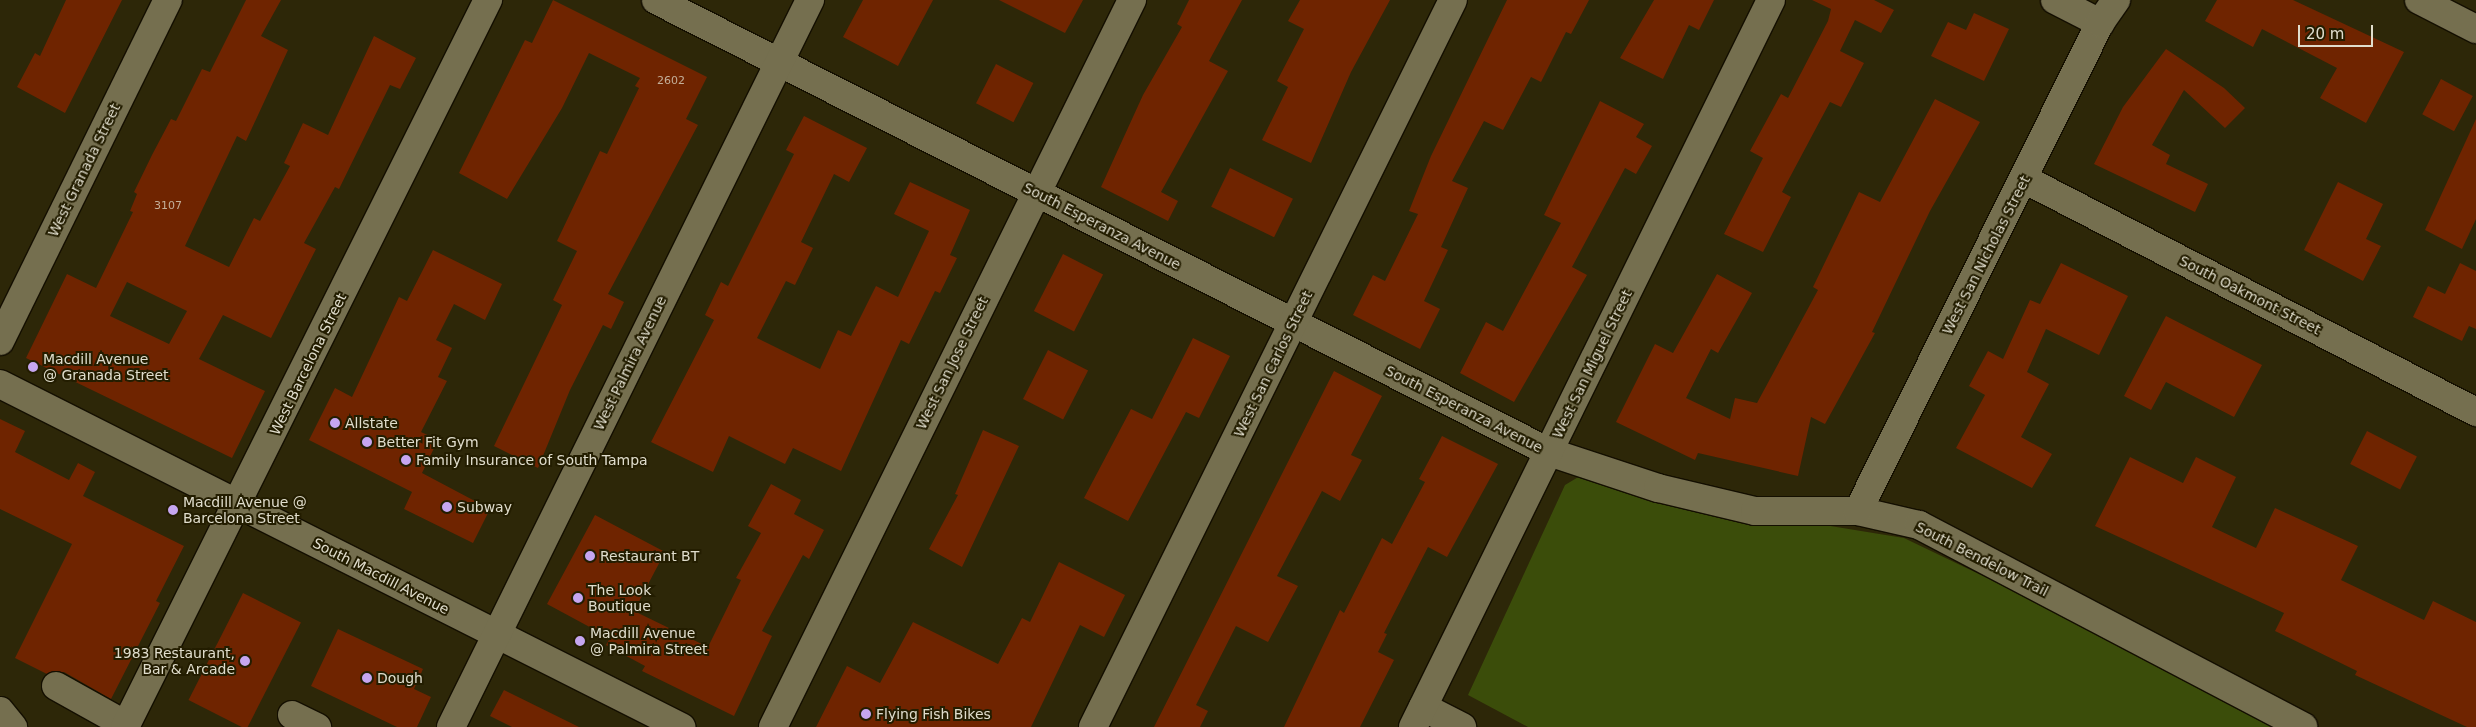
<!DOCTYPE html>
<style>
body{margin:0}
#map{position:relative;width:2476px;height:727px;overflow:hidden;background:#2d2708;font-family:"DejaVu Sans",sans-serif}
div>[style]{position:absolute}
.green>*{inset:0;background:#3b4d0a}
.building>*{inset:0;background:#6f2400;transform-origin:0 0}
.roads{filter:drop-shadow(1px 0 #140f00) drop-shadow(-1px 0 #140f00) drop-shadow(0 1px #140f00) drop-shadow(0 -1px #140f00)}
.minor>*{height:28px;margin:-14px;padding:0 14px;transform-origin:14px;border-radius:14px;background:#756f4f}
.dots>*{width:14px;height:14px;translate:-50% -50%;box-sizing:border-box;border:2px solid #231d00;border-radius:50%}
span{translate:-50% -50%;white-space:nowrap;text-align:center;line-height:1.15;-webkit-text-stroke:4px #231d00;paint-order:stroke}
.number-label{font-size:11px;color:#c4af99}
.number-label span{-webkit-text-stroke-width:0}
.street-label{font-size:14px;color:#e0ddcc}
.poi-label{font-size:14px;color:#e0ddcc}
.left{translate:0 -50%;text-align:left}
.right{translate:-100% -50%;text-align:right}
.scale{position:absolute;left:2298px;top:25px;width:75px;height:22px;box-sizing:border-box;border:2px solid #e0ddcc;border-top:0;padding-left:6px;font-size:15px;line-height:18px;white-space:nowrap;color:#e0ddcc;-webkit-text-stroke:4px #231d00;paint-order:stroke}
</style>
<div id="map">
<div class="green">
<i style="clip-path:polygon(1595px 467px,1812px 523px,1904px 538px,2185px 673px,2286px 727px,1528px 727px,1468px 695px,1565px 485px)"></i>
</div>
<div class="building">
<i style="clip-path:polygon(66px 0,122px 0,65px 113px,17px 87px,35px 53px,40px 56px)"></i>
<i style="clip-path:polygon(evenodd,246px 0,281px 0,261px 36px,288px 50px,246px 141px,237px 136px,185px 246px,229px 267px,254px 218px,260px 221px,290px 166px,284px 163px,303px 123px,328px 135px,374px 36px,416px 58px,400px 89px,390px 85px,339px 189px,335px 187px,304px 243px,316px 249px,271px 338px,223px 315px,199px 359px,265px 391px,232px 458px,26px 358px,67px 274px,96px 288px,133px 212px,130px 211px,137px 194px,134px 192px,152px 155px,171px 119px,176px 121px,202px 69px,210px 72px,246px 0,127px 282px,187px 311px,169px 344px,110px 316px,127px 282px)"></i>
<i style="clip-path:polygon(553px 0,707px 77px,686px 119px,698px 125px,608px 294px,624px 302px,611px 329px,603px 325px,570px 390px,538px 468px,494px 446px,562px 305px,553px 300px,577px 251px,557px 241px,600px 151px,607px 154px,639px 88px,635px 86px,640px 78px,589px 53px,562px 108px,507px 199px,459px 173px,525px 40px,532px 43px)"></i>
<i style="clip-path:polygon(863px 0,933px 0,898px 66px,843px 37px)"></i>
<i style="clip-path:polygon(999px 0,1083px 0,1065px 33px)"></i>
<i style="clip-path:polygon(1189px 0,1242px 0,1209px 61px,1228px 71px,1161px 192px,1178px 201px,1168px 221px,1101px 187px,1143px 95px,1182px 27px,1177px 24px)"></i>
<i style="clip-path:polygon(1300px 0,1390px 0,1351px 72px,1311px 163px,1262px 140px,1288px 87px,1277px 81px,1304px 29px,1288px 21px)"></i>
<i style="clip-path:polygon(1507px 0,1589px 0,1571px 34px,1566px 32px,1541px 82px,1531px 77px,1503px 130px,1484px 121px,1452px 181px,1468px 188px,1441px 247px,1448px 250px,1424px 301px,1440px 309px,1420px 349px,1353px 315px,1373px 275px,1385px 281px,1418px 214px,1409px 211px,1431px 156px)"></i>
<i style="clip-path:polygon(1654px 0,1714px 0,1699px 30px,1689px 25px,1663px 79px,1620px 58px)"></i>
<i style="clip-path:polygon(1812px 0,1874px 0,1894px 10px,1881px 33px,1855px 20px,1840px 51px,1864px 63px,1841px 107px,1830px 102px,1782px 192px,1791px 197px,1763px 252px,1724px 234px,1763px 158px,1750px 151px,1781px 94px,1788px 98px,1828px 21px,1831px 9px)"></i>
<i style="clip-path:polygon(2217px 0,2293px 0,2404px 52px,2366px 123px,2320px 98px,2337px 68px,2262px 29px,2253px 47px,2205px 21px)"></i>
<i style="clip-path:polygon(1974px 13px,2009px 29px,1984px 81px,1931px 56px,1948px 22px,1966px 30px)"></i>
<i style="clip-path:polygon(2166px 49px,2224px 88px,2245px 108px,2225px 128px,2184px 90px,2152px 145px,2170px 155px,2166px 164px,2208px 184px,2195px 212px,2094px 164px,2123px 107px)"></i>
<i style="left:996px;top:64px;width:42px;height:44px;rotate:27deg"></i>
<i style="left:2441px;top:79px;width:36px;height:40px;rotate:28deg"></i>
<i style="clip-path:polygon(1935px 99px,1980px 122px,1930px 211px,1872px 332px,1875px 333px,1825px 424px,1811px 417px,1798px 476px,1698px 453px,1695px 460px,1616px 422px,1655px 344px,1673px 353px,1717px 274px,1752px 293px,1718px 353px,1711px 349px,1686px 398px,1730px 419px,1735px 398px,1757px 403px,1818px 290px,1813px 287px,1859px 192px,1880px 202px)"></i>
<i style="clip-path:polygon(1600px 101px,1644px 124px,1636px 137px,1652px 146px,1636px 174px,1625px 168px,1572px 267px,1587px 275px,1514px 402px,1460px 373px,1486px 322px,1503px 331px,1561px 223px,1544px 215px)"></i>
<i style="clip-path:polygon(804px 116px,867px 148px,849px 182px,834px 174px,801px 242px,813px 248px,795px 285px,786px 281px,757px 338px,820px 369px,838px 330px,851px 336px,876px 286px,898px 297px,929px 231px,894px 214px,910px 182px,970px 210px,950px 255px,957px 258px,940px 293px,935px 291px,909px 344px,901px 340px,841px 471px,793px 448px,785px 464px,729px 436px,713px 472px,651px 442px,714px 320px,705px 315px,721px 282px,728px 286px,794px 154px,786px 150px)"></i>
<i style="clip-path:polygon(2476px 119px,2476px 219px,2462px 249px,2425px 230px)"></i>
<i style="left:1230px;top:168px;width:70px;height:43px;rotate:26deg"></i>
<i style="clip-path:polygon(2338px 182px,2383px 204px,2366px 239px,2381px 246px,2363px 281px,2304px 250px)"></i>
<i style="clip-path:polygon(433px 250px,502px 284px,485px 320px,454px 304px,436px 340px,452px 348px,438px 377px,447px 381px,421px 432px,438px 440px,422px 473px,490px 509px,473px 543px,404px 509px,412px 492px,309px 440px,335px 388px,352px 397px,399px 297px,407px 301px)"></i>
<i style="left:1063px;top:254px;width:45px;height:64px;rotate:27deg"></i>
<i style="clip-path:polygon(2061px 263px,2128px 296px,2099px 355px,2046px 329px,2027px 372px,2049px 384px,2021px 437px,2052px 454px,2032px 488px,1956px 448px,1985px 395px,1969px 386px,1988px 351px,2003px 359px,2030px 300px,2040px 304px)"></i>
<i style="clip-path:polygon(2460px 263px,2476px 271px,2476px 329px,2469px 326px,2462px 341px,2413px 317px,2428px 286px,2445px 294px)"></i>
<i style="clip-path:polygon(2166px 316px,2262px 365px,2234px 417px,2166px 382px,2151px 410px,2124px 396px)"></i>
<i style="clip-path:polygon(1193px 338px,1230px 356px,1199px 418px,1186px 412px,1128px 521px,1084px 498px,1131px 409px,1152px 419px)"></i>
<i style="left:1048px;top:350px;width:45px;height:55px;rotate:27deg"></i>
<i style="clip-path:polygon(1334px 371px,1382px 396px,1351px 455px,1362px 460px,1340px 501px,1322px 491px,1277px 576px,1298px 586px,1268px 642px,1236px 626px,1196px 705px,1208px 711px,1200px 727px,1154px 727px)"></i>
<i style="clip-path:polygon(0 419px,25px 431px,15px 452px,69px 480px,78px 463px,95px 472px,83px 496px,184px 546px,156px 601px,160px 603px,111px 699px,64px 672px,47px 674px,15px 658px,72px 544px,0 509px)"></i>
<i style="clip-path:polygon(983px 430px,1019px 446px,962px 567px,929px 549px,958px 495px,955px 494px)"></i>
<i style="left:2367px;top:431px;width:56px;height:37px;rotate:27deg"></i>
<i style="clip-path:polygon(1442px 436px,1498px 464px,1447px 557px,1428px 547px,1384px 633px,1387px 634px,1378px 652px,1394px 660px,1360px 727px,1284px 727px,1340px 610px,1344px 613px,1382px 538px,1392px 544px,1425px 482px,1419px 479px)"></i>
<i style="clip-path:polygon(2130px 457px,2183px 483px,2196px 457px,2236px 477px,2212px 527px,2256px 548px,2275px 508px,2358px 546px,2341px 580px,2424px 620px,2433px 601px,2476px 622px,2476px 727px,2467px 727px,2355px 675px,2357px 671px,2275px 631px,2284px 613px,2095px 526px)"></i>
<i style="clip-path:polygon(771px 484px,801px 500px,794px 514px,824px 530px,809px 559px,803px 555px,762px 631px,772px 636px,734px 716px,642px 671px,645px 666px,606px 645px,610px 638px,547px 604px,595px 515px,665px 552px,634px 611px,708px 647px,741px 580px,736px 578px,761px 533px,748px 526px)"></i>
<i style="clip-path:polygon(1059px 562px,1125px 595px,1104px 637px,1080px 625px,1031px 727px,816px 727px,847px 666px,880px 683px,913px 622px,998px 664px,1022px 618px,1030px 622px)"></i>
<i style="left:243px;top:593px;width:65px;height:120px;rotate:27deg"></i>
<i style="clip-path:polygon(338px 629px,423px 669px,414px 689px,431px 697px,417px 727px,397px 727px,311px 686px)"></i>
<i style="clip-path:polygon(504px 690px,579px 727px,512px 727px,490px 716px)"></i>
</div>
<div class="roads">
<div class="minor">
<i style="left:656px;top:0;width:1001px;rotate:26.85deg"></i>
<i style="left:1549px;top:452px;width:115px;rotate:18.3deg"></i>
<i style="left:1658px;top:488px;width:100px;rotate:13.3deg"></i>
<i style="left:1755px;top:511px;width:103px"></i>
<i style="left:1858px;top:511px;width:63px;rotate:12.9deg"></i>
<i style="left:1919px;top:525px;width:434px;rotate:27.7deg"></i>
<i style="left:2055px;top:0;width:51px;rotate:27.1deg"></i>
<i style="left:2419px;top:0;width:64px;rotate:27deg"></i>
<i style="left:2024px;top:179px;width:509px;rotate:27.27deg"></i>
<i style="left:0;top:341px;width:380px;rotate:-63.8deg"></i>
<i style="left:0;top:384px;width:763px;rotate:26.73deg"></i>
<i style="left:1858px;top:511px;width:545px;rotate:-63.62deg"></i>
<i style="left:2100px;top:23px;width:28px;rotate:-55deg"></i>
<i style="left:56px;top:686px;width:80px;rotate:29.1deg"></i>
<i style="left:1423px;top:707px;width:44px;rotate:27.1deg"></i>
<i style="left:0;top:711px;width:21px;rotate:51deg"></i>
<i style="left:292px;top:715px;width:28px;rotate:26deg"></i>
<i style="left:125px;top:727px;width:813px;rotate:-63.47deg"></i>
<i style="left:451px;top:727px;width:811px;rotate:-63.72deg"></i>
<i style="left:773px;top:727px;width:811px;rotate:-63.72deg"></i>
<i style="left:1093px;top:727px;width:811px;rotate:-63.66deg"></i>
<i style="left:1413px;top:727px;width:810px;rotate:-63.78deg"></i>
</div>
</div>
<div class="dots">
<i style="left:33px;top:367px;background:#c6a6f0"></i>
<i style="left:335px;top:423px;background:#c6a6f0"></i>
<i style="left:367px;top:442px;background:#c6a6f0"></i>
<i style="left:406px;top:460px;background:#c6a6f0"></i>
<i style="left:447px;top:507px;background:#c6a6f0"></i>
<i style="left:173px;top:510px;background:#c6a6f0"></i>
<i style="left:590px;top:556px;background:#c6a6f0"></i>
<i style="left:578px;top:598px;background:#c6a6f0"></i>
<i style="left:580px;top:641px;background:#c6a6f0"></i>
<i style="left:245px;top:661px;background:#c6a6f0"></i>
<i style="left:367px;top:678px;background:#c6a6f0"></i>
<i style="left:866px;top:714px;background:#c6a6f0"></i>
</div>
<div class="number-label">
<span style="left:671px;top:81px">2602</span>
<span style="left:168px;top:206px">3107</span>
</div>
<div class="street-label">
<span style="left:84px;top:170px;rotate:-64deg">West Granada Street</span>
<span style="left:1102px;top:226px;rotate:27deg">South Esperanza Avenue</span>
<span style="left:1986px;top:255px;rotate:-63deg">West San Nicholas Street</span>
<span style="left:2250px;top:295px;rotate:27deg">South Oakmont Street</span>
<span style="left:630px;top:363px;rotate:-64deg">West Palmira Avenue</span>
<span style="left:952px;top:363px;rotate:-64deg">West San Jose Street</span>
<span style="left:308px;top:364px;rotate:-64deg">West Barcelona Street</span>
<span style="left:1273px;top:364px;rotate:-64deg">West San Carlos Street</span>
<span style="left:1592px;top:364px;rotate:-64deg">West San Miguel Street</span>
<span style="left:1464px;top:409px;rotate:27deg">South Esperanza Avenue</span>
<span style="left:1982px;top:559px;rotate:27deg">South Bendelow Trail</span>
<span style="left:381px;top:576px;rotate:27deg">South Macdill Avenue</span>
</div>
<div class="poi-label">
<span class="left" style="left:43px;top:367px">Macdill Avenue<br>@ Granada Street</span>
<span class="left" style="left:345px;top:423px">Allstate</span>
<span class="left" style="left:377px;top:442px">Better Fit Gym</span>
<span class="left" style="left:416px;top:460px">Family Insurance of South Tampa</span>
<span class="left" style="left:183px;top:510px">Macdill Avenue @<br>Barcelona Street</span>
<span class="left" style="left:457px;top:507px">Subway</span>
<span class="left" style="left:600px;top:556px">Restaurant BT</span>
<span class="left" style="left:588px;top:598px">The Look<br>Boutique</span>
<span class="left" style="left:590px;top:641px">Macdill Avenue<br>@ Palmira Street</span>
<span class="right" style="left:235px;top:661px">1983 Restaurant,<br>Bar &amp; Arcade</span>
<span class="left" style="left:377px;top:678px">Dough</span>
<span class="left" style="left:876px;top:714px">Flying Fish Bikes</span>
</div>
<div class="scale">20 m</div>
</div>
